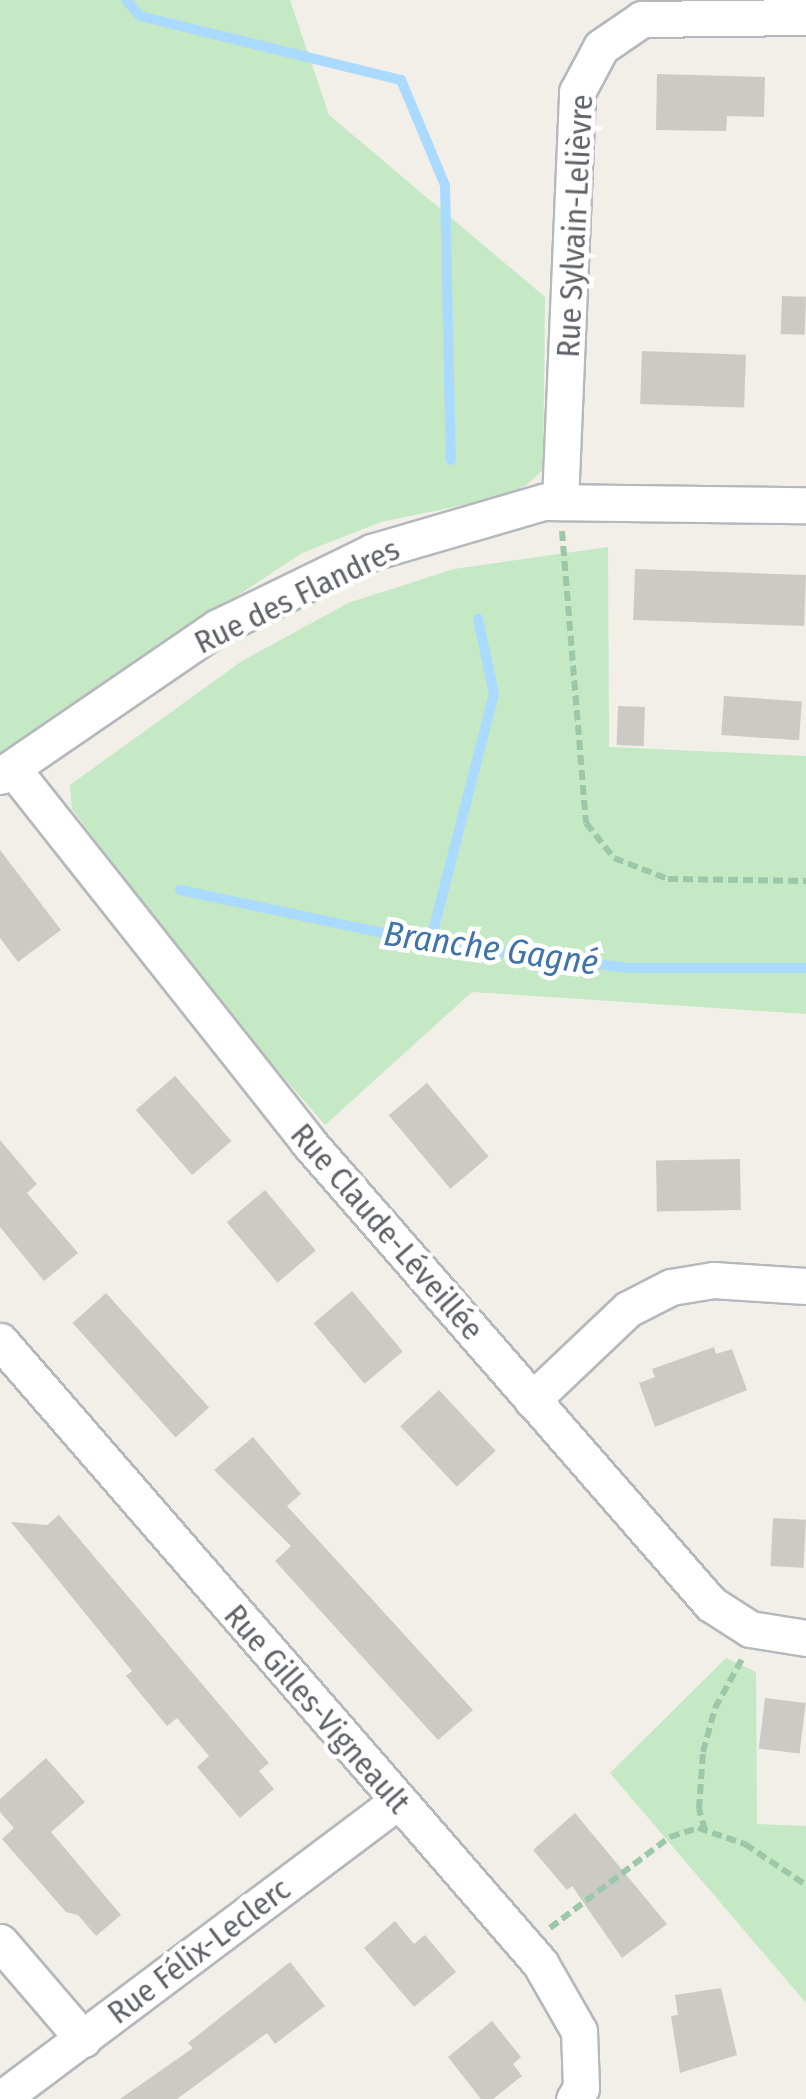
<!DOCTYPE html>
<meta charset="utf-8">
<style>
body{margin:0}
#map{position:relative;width:806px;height:2099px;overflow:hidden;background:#f1efe8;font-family:"Fira Sans Condensed",sans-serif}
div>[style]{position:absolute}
.green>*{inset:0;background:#c5e8c5}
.stream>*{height:10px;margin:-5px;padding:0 5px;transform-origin:5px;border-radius:5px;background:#aadaff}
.building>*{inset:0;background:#cccac5;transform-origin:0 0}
.path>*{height:6px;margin-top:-3px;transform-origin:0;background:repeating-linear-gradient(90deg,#9cc7a9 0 10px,transparent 0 15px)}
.roads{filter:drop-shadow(2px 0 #b5b8bc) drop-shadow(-2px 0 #b5b8bc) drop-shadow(0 2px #b5b8bc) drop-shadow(0 -2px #b5b8bc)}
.minor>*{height:35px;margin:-17.5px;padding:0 17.5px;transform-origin:17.5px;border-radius:17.5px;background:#fff}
span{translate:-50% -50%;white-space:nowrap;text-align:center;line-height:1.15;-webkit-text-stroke:9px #fff;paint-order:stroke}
.street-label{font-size:32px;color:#5f6368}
.water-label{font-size:35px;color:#4174aa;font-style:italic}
</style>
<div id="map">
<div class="green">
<i style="clip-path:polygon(0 0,290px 0,329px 115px,545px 297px,543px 470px,526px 485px,506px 496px,381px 522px,302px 553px,0 753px)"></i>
<i style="clip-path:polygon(608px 547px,609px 747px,806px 756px,806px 1014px,472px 992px,325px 1125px,186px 964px,72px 809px,70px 785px,242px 661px,348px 603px,454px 569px)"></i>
<i style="clip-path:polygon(726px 1658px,756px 1672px,757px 1824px,806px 1826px,806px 2003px,610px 1773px)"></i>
</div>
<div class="stream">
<i style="left:126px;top:0;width:21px;rotate:49deg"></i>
<i style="left:140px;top:16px;width:269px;rotate:13.8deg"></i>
<i style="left:401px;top:80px;width:114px;rotate:67.3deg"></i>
<i style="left:445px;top:185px;width:275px;rotate:88.8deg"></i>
<i style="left:180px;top:890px;width:256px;rotate:12deg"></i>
<i style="left:430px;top:943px;width:200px;rotate:7.2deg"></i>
<i style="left:628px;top:968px;width:178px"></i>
<i style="left:430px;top:943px;width:257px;rotate:-75.6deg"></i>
<i style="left:494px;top:694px;width:77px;rotate:-102deg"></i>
</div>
<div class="building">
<i style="clip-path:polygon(657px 74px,765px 77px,764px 117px,727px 116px,726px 131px,656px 130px)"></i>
<i style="left:782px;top:296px;width:24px;height:38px;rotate:2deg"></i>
<i style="left:642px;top:351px;width:104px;height:53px;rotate:2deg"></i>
<i style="left:635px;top:569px;width:171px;height:51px;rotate:2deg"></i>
<i style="left:724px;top:696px;width:78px;height:39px;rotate:4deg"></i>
<i style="left:618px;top:706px;width:27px;height:39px;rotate:2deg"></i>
<i style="clip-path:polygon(0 850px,61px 930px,18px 962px,0 938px)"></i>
<i style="left:175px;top:1076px;width:86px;height:52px;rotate:49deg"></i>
<i style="left:427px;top:1083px;width:96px;height:50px;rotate:50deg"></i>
<i style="clip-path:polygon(0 1140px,37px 1184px,27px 1193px,78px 1253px,44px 1281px,0 1227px)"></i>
<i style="left:740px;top:1159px;width:51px;height:84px;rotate:89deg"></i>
<i style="left:265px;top:1190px;width:79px;height:50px;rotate:50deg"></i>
<i style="left:352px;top:1291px;width:79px;height:50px;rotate:50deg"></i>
<i style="left:106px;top:1293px;width:154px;height:45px;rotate:48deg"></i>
<i style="clip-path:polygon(714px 1347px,716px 1354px,732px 1349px,747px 1390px,655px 1427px,639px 1383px,655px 1377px,652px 1369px)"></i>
<i style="left:439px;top:1390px;width:83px;height:53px;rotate:47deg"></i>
<i style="clip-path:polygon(253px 1437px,301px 1494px,287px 1506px,473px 1710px,438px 1740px,275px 1561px,291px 1546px,214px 1470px)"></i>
<i style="clip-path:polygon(59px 1515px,269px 1763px,259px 1771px,274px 1789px,240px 1818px,197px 1767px,209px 1756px,177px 1718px,167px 1726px,126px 1676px,132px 1671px,11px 1522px,47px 1525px)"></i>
<i style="left:773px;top:1518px;width:33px;height:48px;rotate:3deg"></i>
<i style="left:765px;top:1698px;width:41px;height:51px;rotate:7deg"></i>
<i style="clip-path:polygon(46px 1758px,85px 1802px,51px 1832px,121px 1915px,96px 1936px,78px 1915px,66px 1912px,2px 1839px,14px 1828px,0 1812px,0 1799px)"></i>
<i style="clip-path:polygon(575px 1813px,667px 1924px,622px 1958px,572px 1886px,567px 1890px,533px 1850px)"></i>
<i style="clip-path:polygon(395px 1921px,414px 1944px,425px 1935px,456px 1972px,414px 2007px,364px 1948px)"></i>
<i style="clip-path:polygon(290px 1962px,325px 2006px,275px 2044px,267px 2033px,177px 2099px,120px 2099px,193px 2048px,188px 2043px)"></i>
<i style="clip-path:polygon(721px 1988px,737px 2055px,680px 2073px,671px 2016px,678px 2015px,675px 1995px)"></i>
<i style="clip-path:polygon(492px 2021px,521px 2057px,513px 2064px,522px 2076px,493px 2099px,481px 2099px,448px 2057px)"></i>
</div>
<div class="path">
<i style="left:562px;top:531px;width:293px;rotate:85.3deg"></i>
<i style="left:586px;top:823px;width:45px;rotate:51.3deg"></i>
<i style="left:614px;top:858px;width:58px;rotate:21.3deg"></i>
<i style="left:668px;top:879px;width:138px;rotate:0.8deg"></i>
<i style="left:705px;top:1830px;width:22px;rotate:-106deg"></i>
<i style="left:699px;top:1809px;width:57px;rotate:-86deg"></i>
<i style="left:703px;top:1752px;width:46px;rotate:-74.7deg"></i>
<i style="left:715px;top:1708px;width:56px;rotate:-61.1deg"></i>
<i style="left:550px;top:1928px;width:151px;rotate:-37.2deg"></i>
<i style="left:670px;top:1837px;width:29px;rotate:-18deg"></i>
<i style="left:698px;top:1828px;width:50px;rotate:18.8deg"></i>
<i style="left:745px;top:1844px;width:73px;rotate:33.9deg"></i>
</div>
<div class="roads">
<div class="minor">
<i style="left:560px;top:502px;width:410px;rotate:-87.6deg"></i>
<i style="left:577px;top:92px;width:51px;rotate:-61.9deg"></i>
<i style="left:601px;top:47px;width:50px;rotate:-34.3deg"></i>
<i style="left:642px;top:19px;width:164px;rotate:-0.7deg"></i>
<i style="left:12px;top:768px;width:477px;rotate:51.6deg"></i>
<i style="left:308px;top:1142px;width:613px;rotate:48.9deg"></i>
<i style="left:711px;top:1604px;width:46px;rotate:32.7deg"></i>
<i style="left:750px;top:1629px;width:57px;rotate:9.1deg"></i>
<i style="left:0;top:776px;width:264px;rotate:-34.4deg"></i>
<i style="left:218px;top:627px;width:171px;rotate:-26deg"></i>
<i style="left:372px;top:552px;width:178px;rotate:-16.3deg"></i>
<i style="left:543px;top:502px;width:263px;rotate:0.7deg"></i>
<i style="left:0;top:1341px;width:824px;rotate:49.04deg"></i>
<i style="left:540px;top:1963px;width:78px;rotate:60.2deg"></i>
<i style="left:579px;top:2031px;width:57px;rotate:88deg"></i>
<i style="left:581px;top:2088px;width:13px;rotate:122deg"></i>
<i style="left:532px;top:1400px;width:132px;rotate:-43.5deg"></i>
<i style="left:628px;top:1309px;width:48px;rotate:-27.1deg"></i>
<i style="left:671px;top:1287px;width:43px;rotate:-9.5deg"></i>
<i style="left:713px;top:1280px;width:93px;rotate:3.7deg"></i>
<i style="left:0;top:1942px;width:128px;rotate:49.4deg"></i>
<i style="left:1px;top:2099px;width:494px;rotate:-36.9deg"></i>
</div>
</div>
<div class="street-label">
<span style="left:575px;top:226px;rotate:-87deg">Rue Sylvain-Lelièvre</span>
<span style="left:297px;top:596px;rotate:-26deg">Rue des Flandres</span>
<span style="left:387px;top:1232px;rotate:49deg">Rue Claude-Léveillée</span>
<span style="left:317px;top:1709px;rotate:49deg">Rue Gilles-Vigneault</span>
<span style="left:199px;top:1951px;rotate:-37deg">Rue Félix-Leclerc</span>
</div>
<div class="water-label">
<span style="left:491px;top:948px;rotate:8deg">Branche Gagné</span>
</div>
</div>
